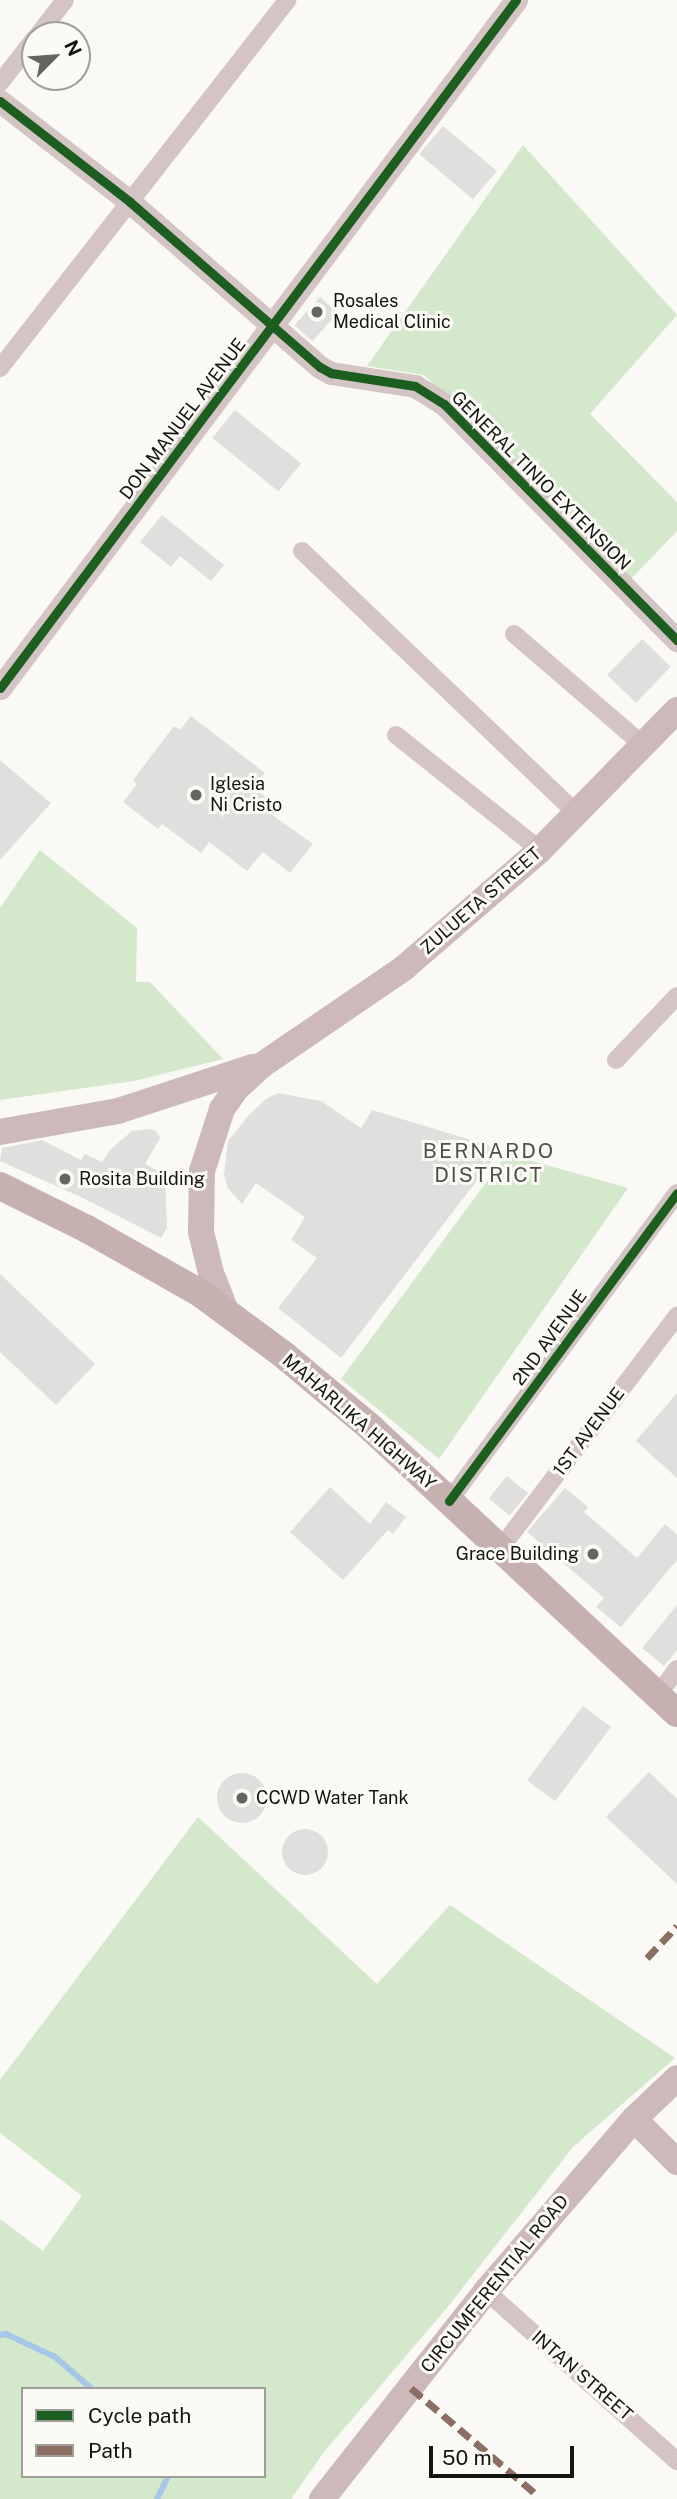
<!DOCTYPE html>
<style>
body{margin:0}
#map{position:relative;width:677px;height:2499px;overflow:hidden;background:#faf9f6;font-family:"Public Sans",sans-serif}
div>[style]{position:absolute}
.green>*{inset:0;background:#d4e8cc}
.stream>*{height:6px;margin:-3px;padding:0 3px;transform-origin:3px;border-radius:3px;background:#a7c7e9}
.building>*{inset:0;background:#e0dfde;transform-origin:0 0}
.round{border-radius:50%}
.minor>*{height:18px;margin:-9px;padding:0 9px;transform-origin:9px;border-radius:9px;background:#d5c4c4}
.tertiary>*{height:23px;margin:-11.5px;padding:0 11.5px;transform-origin:11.5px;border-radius:11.5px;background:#d5c4c4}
.secondary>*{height:26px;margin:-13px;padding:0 13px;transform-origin:13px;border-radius:13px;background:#cdb9b9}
.primary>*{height:28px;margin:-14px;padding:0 14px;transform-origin:14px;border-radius:14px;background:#c6b1b0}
.quiet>*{height:7px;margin-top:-3.5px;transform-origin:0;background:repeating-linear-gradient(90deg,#8d6e63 0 14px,transparent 0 21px)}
.cycleway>*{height:9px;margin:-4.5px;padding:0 4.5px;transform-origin:4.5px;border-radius:4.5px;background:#1b5e20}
.dots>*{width:19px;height:19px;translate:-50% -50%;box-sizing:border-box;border:4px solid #fbfaf5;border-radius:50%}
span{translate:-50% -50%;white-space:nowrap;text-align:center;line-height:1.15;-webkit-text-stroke:6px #fbfaf5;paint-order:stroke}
.poi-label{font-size:18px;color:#141412}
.left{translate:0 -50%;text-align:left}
.right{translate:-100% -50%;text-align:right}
.street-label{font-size:18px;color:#141412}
.quarter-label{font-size:21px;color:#51504c;letter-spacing:2px}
.legend{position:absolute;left:21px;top:2387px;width:245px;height:91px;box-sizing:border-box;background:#fbfaf5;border:2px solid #9f9e9a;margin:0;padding:9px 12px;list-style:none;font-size:21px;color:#141412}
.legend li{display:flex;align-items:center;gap:14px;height:35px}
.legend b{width:35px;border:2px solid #9f9e9a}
.north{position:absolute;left:21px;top:21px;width:70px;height:70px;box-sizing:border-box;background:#fbfaf5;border:2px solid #9f9e9a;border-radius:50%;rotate:65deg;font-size:19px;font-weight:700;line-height:28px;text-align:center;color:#141412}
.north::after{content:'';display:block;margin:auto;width:24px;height:32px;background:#646462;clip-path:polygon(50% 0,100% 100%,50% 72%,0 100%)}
.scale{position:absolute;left:429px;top:2446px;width:145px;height:32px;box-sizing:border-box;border:4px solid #141412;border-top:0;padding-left:9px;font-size:21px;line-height:24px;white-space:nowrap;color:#141412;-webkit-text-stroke:5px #fbfaf5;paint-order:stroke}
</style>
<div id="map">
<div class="green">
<i style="clip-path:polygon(523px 145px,677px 315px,590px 414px,677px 502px,677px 531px,631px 579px,424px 375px,367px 366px)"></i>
<i style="clip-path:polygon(40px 850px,137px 928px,136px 982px,150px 982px,223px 1059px,134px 1081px,0 1100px,0 908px)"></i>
<i style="clip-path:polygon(507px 1154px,628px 1188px,439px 1459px,341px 1379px)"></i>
<i style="clip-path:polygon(evenodd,198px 1817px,377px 1984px,450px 1905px,675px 2058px,573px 2147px,446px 2309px,324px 2452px,291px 2499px,0 2499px,0 2219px,43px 2251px,82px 2196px,0 2133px,0 2080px,198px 1817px,23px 2389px,264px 2389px,264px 2476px,23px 2476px,23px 2389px)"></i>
</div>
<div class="stream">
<i style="left:0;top:2335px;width:6px;rotate:-9deg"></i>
<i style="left:6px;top:2334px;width:54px;rotate:25.1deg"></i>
<i style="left:55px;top:2357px;width:49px;rotate:40.9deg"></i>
<i style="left:157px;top:2499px;width:25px;rotate:-64deg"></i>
</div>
<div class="building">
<i style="left:443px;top:126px;width:70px;height:37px;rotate:40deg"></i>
<i style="left:320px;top:297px;width:24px;height:38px;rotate:42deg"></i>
<i style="left:235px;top:410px;width:85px;height:36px;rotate:39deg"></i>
<i style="clip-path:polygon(162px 515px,224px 565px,211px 581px,180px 556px,171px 567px,140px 542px)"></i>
<i style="left:642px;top:639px;width:40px;height:50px;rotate:44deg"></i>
<i style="clip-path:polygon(191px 716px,265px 773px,254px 788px,277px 806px,271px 814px,313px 844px,290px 873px,263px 852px,247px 871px,209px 842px,201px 853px,162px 824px,158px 829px,123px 802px,137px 784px,133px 780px,174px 726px,180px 730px)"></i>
<i style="clip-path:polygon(0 760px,51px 803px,0 860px)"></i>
<i style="clip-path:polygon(278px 1093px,321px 1101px,361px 1128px,372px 1110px,501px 1149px,341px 1358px,278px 1308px,317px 1258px,291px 1240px,305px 1217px,256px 1183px,242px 1204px,228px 1188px,224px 1175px,228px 1141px,249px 1115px,266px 1099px)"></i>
<i style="clip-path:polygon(149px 1129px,156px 1131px,160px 1138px,145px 1164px,165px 1175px,167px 1228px,161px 1238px,83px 1198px,0 1161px,2px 1148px,42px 1140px,81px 1160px,85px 1154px,102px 1162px,111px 1149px,132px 1131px)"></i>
<i style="clip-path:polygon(0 1274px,95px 1364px,56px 1405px,0 1352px)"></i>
<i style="clip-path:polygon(677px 1393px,677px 1478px,636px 1441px)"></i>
<i style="left:507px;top:1476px;width:27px;height:29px;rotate:39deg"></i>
<i style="clip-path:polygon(330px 1487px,370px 1524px,386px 1502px,406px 1517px,393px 1534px,388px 1530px,343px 1580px,290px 1532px)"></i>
<i style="clip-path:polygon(565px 1488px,588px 1507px,584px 1512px,637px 1558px,665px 1524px,677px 1535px,677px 1560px,621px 1627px,596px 1607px,604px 1598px,527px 1532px)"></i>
<i style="clip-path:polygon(677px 1605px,677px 1650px,664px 1666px,642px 1648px)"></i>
<i style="left:583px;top:1706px;width:35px;height:93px;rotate:37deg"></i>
<i style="clip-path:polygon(649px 1772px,677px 1799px,677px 1884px,606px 1817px)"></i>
<i class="round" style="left:217px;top:1773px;width:50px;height:50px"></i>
<i class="round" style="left:282px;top:1829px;width:46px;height:46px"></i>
</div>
<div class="minor">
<i style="left:38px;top:35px;width:44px;rotate:-52.4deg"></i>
<i style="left:0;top:83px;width:57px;rotate:-52.1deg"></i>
<i style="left:0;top:368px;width:467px;rotate:-52deg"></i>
<i style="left:302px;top:551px;width:381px;rotate:43.7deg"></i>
<i style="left:514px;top:634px;width:170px;rotate:40.7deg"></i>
<i style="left:396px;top:735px;width:184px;rotate:38.6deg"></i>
<i style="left:616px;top:1060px;width:88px;rotate:-46.4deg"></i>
<i style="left:449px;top:1501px;width:383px;rotate:-53.5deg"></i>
<i style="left:500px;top:1549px;width:293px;rotate:-52.8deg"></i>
<i style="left:658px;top:1695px;width:32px;rotate:-54deg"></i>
<i style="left:486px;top:2291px;width:256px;rotate:41.7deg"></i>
</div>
<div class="tertiary">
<i style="left:0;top:101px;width:165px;rotate:37.8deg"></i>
<i style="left:130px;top:202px;width:252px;rotate:41deg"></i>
<i style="left:320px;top:367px;width:13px;rotate:29deg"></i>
<i style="left:331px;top:373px;width:85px;rotate:8.8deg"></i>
<i style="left:415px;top:386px;width:34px;rotate:32deg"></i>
<i style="left:444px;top:404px;width:332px;rotate:45.4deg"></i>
<i style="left:0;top:688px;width:860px;rotate:-53.13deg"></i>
</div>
<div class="secondary">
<i style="left:0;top:1132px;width:120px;rotate:-10.1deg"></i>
<i style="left:118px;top:1111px;width:142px;rotate:-18.1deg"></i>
<i style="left:226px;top:1311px;width:41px;rotate:-111.5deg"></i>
<i style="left:211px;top:1273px;width:42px;rotate:-103.7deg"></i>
<i style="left:201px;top:1232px;width:61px;rotate:-89.1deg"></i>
<i style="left:202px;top:1171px;width:65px;rotate:-72.1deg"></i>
<i style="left:222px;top:1109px;width:24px;rotate:-55deg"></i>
<i style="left:236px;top:1089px;width:35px;rotate:-43deg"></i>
<i style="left:262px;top:1065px;width:172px;rotate:-34.3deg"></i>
<i style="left:404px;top:968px;width:180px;rotate:-40.9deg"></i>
<i style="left:540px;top:850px;width:196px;rotate:-45.6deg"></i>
<i style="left:634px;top:2119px;width:61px;rotate:45deg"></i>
<i style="left:322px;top:2499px;width:265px;rotate:-51.7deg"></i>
<i style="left:486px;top:2291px;width:227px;rotate:-49.3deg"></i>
<i style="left:634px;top:2119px;width:59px;rotate:-43.6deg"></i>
</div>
<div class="primary">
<i style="left:0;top:1186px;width:97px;rotate:26.3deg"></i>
<i style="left:87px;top:1229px;width:130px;rotate:29.5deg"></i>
<i style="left:200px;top:1293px;width:106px;rotate:36.5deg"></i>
<i style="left:285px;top:1356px;width:112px;rotate:39.9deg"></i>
<i style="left:371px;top:1428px;width:418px;rotate:43deg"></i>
</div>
<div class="quiet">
<i style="left:647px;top:1958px;width:44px;rotate:-46.8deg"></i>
<i style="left:411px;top:2388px;width:162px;rotate:40.3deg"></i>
</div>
<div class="cycleway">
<i style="left:0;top:101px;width:165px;rotate:37.8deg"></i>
<i style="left:130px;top:202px;width:252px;rotate:41deg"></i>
<i style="left:320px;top:367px;width:13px;rotate:29deg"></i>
<i style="left:331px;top:373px;width:85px;rotate:8.8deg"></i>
<i style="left:415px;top:386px;width:34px;rotate:32deg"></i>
<i style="left:444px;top:404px;width:332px;rotate:45.4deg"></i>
<i style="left:0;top:688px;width:860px;rotate:-53.13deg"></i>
<i style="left:449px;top:1501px;width:383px;rotate:-53.5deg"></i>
</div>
<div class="dots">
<i style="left:317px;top:312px;background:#646462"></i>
<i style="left:196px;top:795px;background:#646462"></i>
<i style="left:65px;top:1179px;background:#646462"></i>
<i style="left:593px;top:1554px;background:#646462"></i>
<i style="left:242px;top:1798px;background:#646462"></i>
</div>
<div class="poi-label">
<span class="left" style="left:333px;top:312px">Rosales<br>Medical Clinic</span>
<span class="left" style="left:210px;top:795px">Iglesia<br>Ni Cristo</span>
<span class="left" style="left:79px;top:1179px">Rosita Building</span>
<span class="right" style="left:579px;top:1554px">Grace Building</span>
<span class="left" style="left:256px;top:1798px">CCWD Water Tank</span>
</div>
<div class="street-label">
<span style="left:183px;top:419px;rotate:-53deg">DON MANUEL AVENUE</span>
<span style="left:541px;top:481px;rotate:45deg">GENERAL TINIO EXTENSION</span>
<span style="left:481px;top:901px;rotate:-41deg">ZULUETA STREET</span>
<span style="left:550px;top:1338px;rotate:-54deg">2ND AVENUE</span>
<span style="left:359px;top:1422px;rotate:41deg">MAHARLIKA HIGHWAY</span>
<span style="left:589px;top:1432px;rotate:-53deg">1ST AVENUE</span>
<span style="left:495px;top:2284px;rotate:-51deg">CIRCUMFERENTIAL ROAD</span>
<span style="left:582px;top:2376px;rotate:41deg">INTAN STREET</span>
</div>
<div class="quarter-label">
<span style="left:489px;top:1163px">BERNARDO<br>DISTRICT</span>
</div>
<ul class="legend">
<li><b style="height:9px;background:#1b5e20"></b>Cycle path</li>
<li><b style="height:9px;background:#8d6e63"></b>Path</li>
</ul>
<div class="north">N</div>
<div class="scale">50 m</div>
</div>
